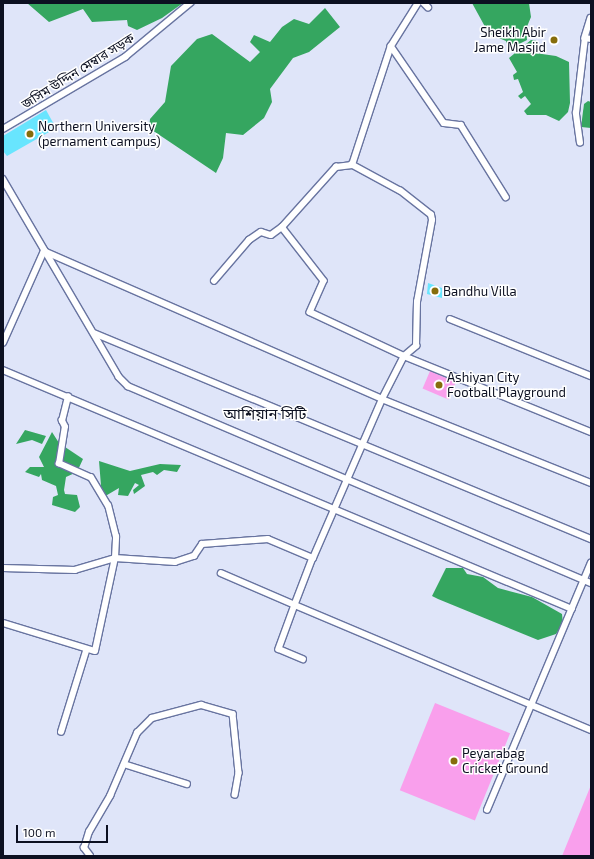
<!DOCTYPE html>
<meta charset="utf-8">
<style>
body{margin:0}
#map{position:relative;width:594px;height:859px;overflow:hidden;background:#dfe5f9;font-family:"Exo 2","Noto Sans Bengali",sans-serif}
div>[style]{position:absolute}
.green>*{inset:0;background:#f99fec;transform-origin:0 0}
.water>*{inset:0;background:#35a660}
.building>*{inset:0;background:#68e5fe}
.roads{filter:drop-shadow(1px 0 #6874a0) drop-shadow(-1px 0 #6874a0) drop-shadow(0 1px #6874a0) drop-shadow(0 -1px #6874a0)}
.minor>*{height:5.5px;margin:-2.75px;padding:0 2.75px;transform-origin:2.75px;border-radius:2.75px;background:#fff}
.dots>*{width:11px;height:11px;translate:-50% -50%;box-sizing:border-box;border:2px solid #fff;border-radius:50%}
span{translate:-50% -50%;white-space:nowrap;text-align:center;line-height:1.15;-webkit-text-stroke:3px #fff;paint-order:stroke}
.poi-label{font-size:13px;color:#0c1021}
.right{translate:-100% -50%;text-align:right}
.left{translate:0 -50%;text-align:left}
.street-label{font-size:13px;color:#0c1021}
.quarter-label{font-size:15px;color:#0c1021}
.frame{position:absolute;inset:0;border:4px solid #0c1021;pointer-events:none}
.scale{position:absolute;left:16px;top:825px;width:92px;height:18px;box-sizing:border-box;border:2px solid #0c1021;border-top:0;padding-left:5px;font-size:12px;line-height:14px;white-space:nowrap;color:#0c1021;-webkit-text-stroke:3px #fff;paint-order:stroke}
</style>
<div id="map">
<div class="green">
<i style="left:430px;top:371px;width:28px;height:19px;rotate:23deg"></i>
<i style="left:435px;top:703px;width:81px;height:94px;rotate:22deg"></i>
<i style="clip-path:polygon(591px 785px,591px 856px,562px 856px)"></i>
</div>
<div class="water">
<i style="clip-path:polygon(27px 3px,183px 3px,162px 18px,137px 30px,128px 26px,127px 20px,92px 22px,83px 9px,49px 22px)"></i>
<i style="clip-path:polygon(472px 3px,529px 3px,531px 17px,526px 29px,527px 40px,509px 49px,506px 41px,489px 34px)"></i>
<i style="clip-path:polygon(325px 8px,340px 27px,309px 52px,293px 58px,270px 89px,272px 102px,264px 118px,243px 135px,226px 133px,223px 158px,216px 173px,149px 128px,150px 119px,165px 102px,171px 66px,197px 39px,212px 34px,250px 62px,260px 52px,250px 42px,254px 35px,270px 42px,282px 27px,294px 19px,309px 24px)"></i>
<i style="clip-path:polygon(531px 40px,537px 41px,538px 46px,535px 53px,556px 56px,569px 62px,570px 103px,568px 112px,559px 121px,546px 115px,527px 115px,524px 111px,531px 104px,525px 96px,521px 99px,518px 96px,523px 92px,518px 79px,514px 80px,513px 75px,517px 72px,509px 58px)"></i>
<i style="clip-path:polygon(588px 101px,591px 102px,591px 128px,581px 127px,584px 104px)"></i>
<i style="clip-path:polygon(25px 430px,46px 436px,42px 444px,32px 440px,16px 444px)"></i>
<i style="clip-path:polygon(52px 432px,59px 443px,83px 459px,77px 472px,66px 477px,64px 490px,65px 494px,77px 495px,80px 507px,75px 512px,52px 505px,53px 497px,58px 495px,56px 486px,42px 480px,41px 474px,39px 477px,25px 472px,30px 467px,44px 467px,39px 457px)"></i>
<i style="clip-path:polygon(99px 461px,130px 471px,160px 464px,181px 465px,177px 472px,164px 470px,157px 475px,153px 472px,141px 475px,145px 486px,134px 494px,133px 490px,139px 485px,135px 483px,128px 496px,118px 495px,119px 488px,102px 498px)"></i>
<i style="clip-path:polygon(446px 568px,463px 568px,467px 574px,483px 577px,498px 588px,532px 597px,562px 614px,563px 624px,556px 634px,538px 640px,438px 599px,432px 596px)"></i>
</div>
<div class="building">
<i style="clip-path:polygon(46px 110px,56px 128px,7px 156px,3px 151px,3px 136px)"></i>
<i style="clip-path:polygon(428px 283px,442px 288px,442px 298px,427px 294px)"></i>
</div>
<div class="roads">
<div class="minor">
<i style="left:424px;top:3px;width:6px;rotate:45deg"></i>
<i style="left:591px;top:18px;width:21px;rotate:107deg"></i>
<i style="left:585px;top:38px;width:6px;rotate:9deg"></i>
<i style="left:391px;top:46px;width:93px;rotate:55.5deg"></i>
<i style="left:444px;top:123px;width:17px;rotate:7deg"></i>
<i style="left:461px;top:125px;width:85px;rotate:58deg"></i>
<i style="left:3px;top:129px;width:142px;rotate:-30.5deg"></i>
<i style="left:125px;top:57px;width:85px;rotate:-39.7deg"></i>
<i style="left:580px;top:143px;width:30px;rotate:-98deg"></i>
<i style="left:576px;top:113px;width:76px;rotate:-83.2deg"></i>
<i style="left:3px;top:179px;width:229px;rotate:59.6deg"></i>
<i style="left:119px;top:377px;width:13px;rotate:45deg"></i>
<i style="left:128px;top:386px;width:503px;rotate:23.05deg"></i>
<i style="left:282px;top:227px;width:68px;rotate:52.1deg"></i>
<i style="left:324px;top:281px;width:34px;rotate:114deg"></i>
<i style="left:310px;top:312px;width:104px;rotate:25.1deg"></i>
<i style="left:404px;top:356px;width:202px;rotate:22.1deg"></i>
<i style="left:214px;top:281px;width:54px;rotate:-49.5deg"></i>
<i style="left:249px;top:240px;width:14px;rotate:-34deg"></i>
<i style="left:261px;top:232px;width:10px;rotate:17deg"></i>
<i style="left:271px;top:235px;width:14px;rotate:-36deg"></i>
<i style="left:282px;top:227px;width:81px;rotate:-48deg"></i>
<i style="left:336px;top:167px;width:16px;rotate:-7deg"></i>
<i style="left:352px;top:165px;width:125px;rotate:-71.9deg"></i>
<i style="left:391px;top:46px;width:51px;rotate:-57.9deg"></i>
<i style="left:450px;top:319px;width:152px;rotate:22deg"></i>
<i style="left:94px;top:333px;width:538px;rotate:22.51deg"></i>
<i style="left:3px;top:343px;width:101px;rotate:-66deg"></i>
<i style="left:44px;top:251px;width:369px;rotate:23.6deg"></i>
<i style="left:382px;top:399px;width:225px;rotate:21.9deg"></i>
<i style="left:3px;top:370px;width:617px;rotate:22.78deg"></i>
<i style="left:313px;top:558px;width:173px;rotate:-66.5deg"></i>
<i style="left:382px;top:399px;width:48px;rotate:-62.9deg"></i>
<i style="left:404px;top:356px;width:16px;rotate:-40deg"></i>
<i style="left:416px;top:346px;width:44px;rotate:-88.7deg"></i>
<i style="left:417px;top:302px;width:83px;rotate:-79.6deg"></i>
<i style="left:432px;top:220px;width:5px;rotate:-101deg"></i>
<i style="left:431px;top:215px;width:39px;rotate:-142deg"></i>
<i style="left:400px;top:191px;width:55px;rotate:-151.6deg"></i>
<i style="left:3px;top:568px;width:72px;rotate:1.6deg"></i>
<i style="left:75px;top:570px;width:42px;rotate:-16.7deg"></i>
<i style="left:115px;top:558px;width:60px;rotate:3.8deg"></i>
<i style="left:175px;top:562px;width:20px;rotate:-18deg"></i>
<i style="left:194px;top:556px;width:14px;rotate:-56deg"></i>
<i style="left:202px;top:544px;width:66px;rotate:-4.3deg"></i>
<i style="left:268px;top:539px;width:49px;rotate:22.9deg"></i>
<i style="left:313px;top:558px;width:50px;rotate:111deg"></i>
<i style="left:295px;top:605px;width:321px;rotate:22.9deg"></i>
<i style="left:221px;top:573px;width:81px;rotate:23.4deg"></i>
<i style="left:295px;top:605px;width:47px;rotate:110deg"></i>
<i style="left:279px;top:649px;width:26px;rotate:23deg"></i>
<i style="left:3px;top:623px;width:96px;rotate:16.9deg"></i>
<i style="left:95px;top:651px;width:95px;rotate:-77.9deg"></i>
<i style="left:115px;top:558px;width:21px;rotate:-87deg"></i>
<i style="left:116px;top:537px;width:32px;rotate:-104deg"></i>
<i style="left:108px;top:506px;width:33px;rotate:-121deg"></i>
<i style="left:91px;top:478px;width:35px;rotate:-156deg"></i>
<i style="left:59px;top:464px;width:37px;rotate:-81deg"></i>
<i style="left:65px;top:427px;width:7px;rotate:-117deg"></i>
<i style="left:62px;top:421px;width:25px;rotate:-76deg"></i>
<i style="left:61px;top:732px;width:85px;rotate:-72.8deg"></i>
<i style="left:124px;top:764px;width:66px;rotate:17.6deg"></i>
<i style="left:487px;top:810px;width:268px;rotate:-67.2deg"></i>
<i style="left:90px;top:856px;width:10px;rotate:-127deg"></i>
<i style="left:84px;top:848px;width:17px;rotate:-73deg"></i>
<i style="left:89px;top:832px;width:42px;rotate:-59.7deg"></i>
<i style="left:110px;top:796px;width:69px;rotate:-66.8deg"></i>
<i style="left:137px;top:733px;width:21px;rotate:-45deg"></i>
<i style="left:152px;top:718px;width:51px;rotate:-14.9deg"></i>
<i style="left:201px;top:705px;width:33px;rotate:16deg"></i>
<i style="left:233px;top:714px;width:59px;rotate:84.2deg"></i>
<i style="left:239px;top:773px;width:22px;rotate:100deg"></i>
</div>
</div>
<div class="dots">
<i style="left:554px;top:40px;background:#866d0b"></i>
<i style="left:30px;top:134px;background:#866d0b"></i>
<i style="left:435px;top:291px;background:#866d0b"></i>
<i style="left:439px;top:385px;background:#866d0b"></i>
<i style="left:454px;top:761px;background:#866d0b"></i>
</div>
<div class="poi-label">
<span class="right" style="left:546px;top:40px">Sheikh Abir<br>Jame Masjid</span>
<span class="left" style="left:38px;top:134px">Northern University<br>(pernament campus)</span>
<span class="left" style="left:443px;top:291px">Bandhu Villa</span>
<span class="left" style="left:447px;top:385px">Ashiyan City<br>Football Playground</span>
<span class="left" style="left:462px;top:761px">Peyarabag<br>Cricket Ground</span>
</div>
<div class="street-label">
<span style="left:78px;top:71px;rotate:-32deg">জসিম উদ্দিন মেম্বার সড়ক</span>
</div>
<div class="quarter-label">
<span style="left:265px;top:414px">আশিয়ান সিটি</span>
</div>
<div class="frame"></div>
<div class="scale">100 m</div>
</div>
